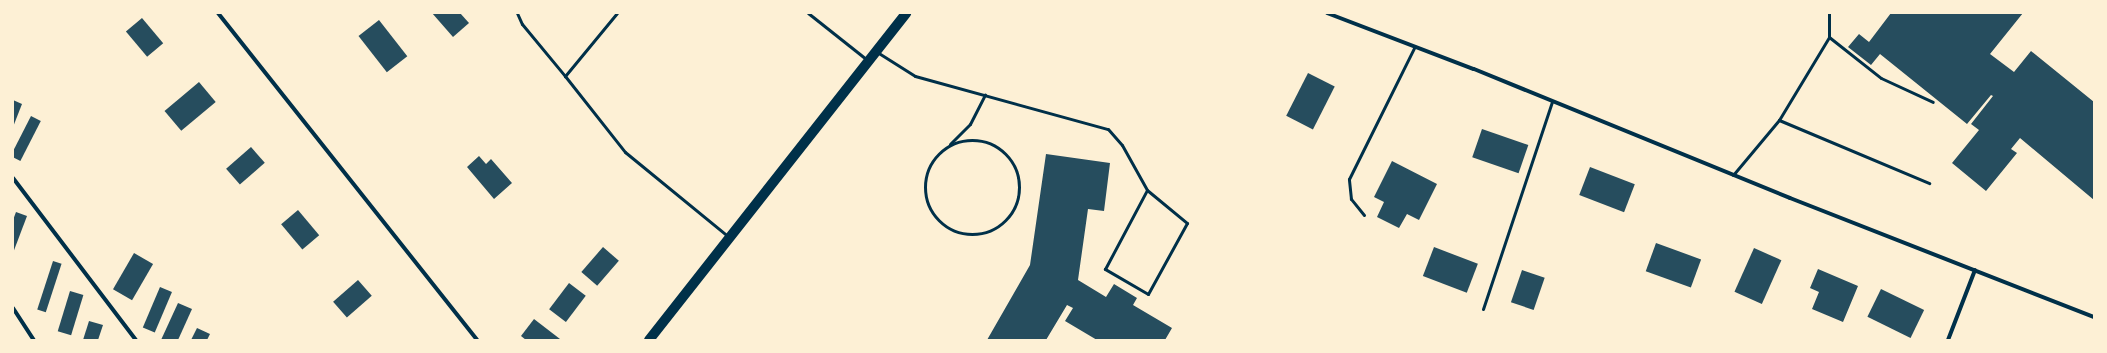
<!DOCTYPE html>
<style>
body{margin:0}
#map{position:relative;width:2107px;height:353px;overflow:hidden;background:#fdf0d5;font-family:Montserrat,sans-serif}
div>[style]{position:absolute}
.building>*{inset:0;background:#264d5e;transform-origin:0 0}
.service>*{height:3px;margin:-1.5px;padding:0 1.5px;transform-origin:1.5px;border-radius:1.5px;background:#003049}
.service>.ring{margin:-1.5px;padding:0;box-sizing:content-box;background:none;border:3px solid #003049;border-radius:50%}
.minor>*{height:4px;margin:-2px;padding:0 2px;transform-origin:2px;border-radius:2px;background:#003049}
.primary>*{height:10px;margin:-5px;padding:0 5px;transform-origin:5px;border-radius:5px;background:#003049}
span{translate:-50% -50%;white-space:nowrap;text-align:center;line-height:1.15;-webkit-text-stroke:4px #fdf0d5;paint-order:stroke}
.frame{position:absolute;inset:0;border:14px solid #fdf0d5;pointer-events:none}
</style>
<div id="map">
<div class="building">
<i style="clip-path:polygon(432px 13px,460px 13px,469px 23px,453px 37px)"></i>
<i style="clip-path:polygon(1891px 13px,2023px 13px,1990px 54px,2014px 72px,2031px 51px,2094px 102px,2094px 200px,2020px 138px,2011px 149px,2017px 153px,1986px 191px,1952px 163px,1979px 130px,1971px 124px,1993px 96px,1991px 95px,1967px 124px,1880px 54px,1871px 65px,1848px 47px,1859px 34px,1869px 42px)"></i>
<i style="left:142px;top:18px;width:33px;height:21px;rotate:50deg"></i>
<i style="left:379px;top:20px;width:46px;height:26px;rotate:52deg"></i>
<i style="left:1308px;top:73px;width:30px;height:48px;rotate:27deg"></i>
<i style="left:199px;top:82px;width:26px;height:45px;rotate:50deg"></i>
<i style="clip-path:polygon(13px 100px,22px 104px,13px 127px)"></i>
<i style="left:31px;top:116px;width:11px;height:45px;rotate:27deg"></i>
<i style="left:1482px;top:129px;width:49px;height:30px;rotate:19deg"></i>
<i style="left:251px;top:147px;width:21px;height:33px;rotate:49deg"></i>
<i style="clip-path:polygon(1046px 154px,1110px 163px,1104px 211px,1088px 209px,1078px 280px,1106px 297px,1114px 284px,1137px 298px,1133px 305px,1172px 328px,1165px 340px,1097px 340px,1065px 321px,1073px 308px,1067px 305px,1046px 340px,987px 340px,1030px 265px)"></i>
<i style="clip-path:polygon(479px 156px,486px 164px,491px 159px,512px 183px,494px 199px,467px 167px)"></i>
<i style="clip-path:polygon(1392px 161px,1437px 184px,1419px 220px,1407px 214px,1399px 228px,1377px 217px,1384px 202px,1374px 197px)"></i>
<i style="left:1590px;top:167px;width:48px;height:30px;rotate:21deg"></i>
<i style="left:298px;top:210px;width:33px;height:22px;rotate:50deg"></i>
<i style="clip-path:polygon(16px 212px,27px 216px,13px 253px,13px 220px)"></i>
<i style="left:1656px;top:243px;width:48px;height:30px;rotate:20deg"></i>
<i style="left:603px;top:247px;width:21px;height:33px;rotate:41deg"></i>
<i style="left:1434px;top:247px;width:47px;height:31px;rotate:21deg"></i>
<i style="left:1754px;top:248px;width:30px;height:48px;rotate:24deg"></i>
<i style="left:134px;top:253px;width:22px;height:42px;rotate:30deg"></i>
<i style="left:53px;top:261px;width:9px;height:51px;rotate:18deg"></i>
<i style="clip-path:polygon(1818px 269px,1858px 286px,1843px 322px,1812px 309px,1819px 292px,1810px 288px)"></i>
<i style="left:1522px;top:270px;width:24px;height:34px;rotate:19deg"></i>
<i style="left:358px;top:280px;width:21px;height:33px;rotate:49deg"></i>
<i style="left:569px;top:283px;width:21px;height:33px;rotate:37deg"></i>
<i style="left:160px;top:287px;width:13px;height:44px;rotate:23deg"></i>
<i style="left:1881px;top:289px;width:48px;height:31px;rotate:26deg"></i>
<i style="left:70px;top:291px;width:14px;height:42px;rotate:17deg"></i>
<i style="clip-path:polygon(178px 303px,192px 309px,178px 340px,161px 340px)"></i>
<i style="clip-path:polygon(534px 319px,560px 339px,559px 340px,526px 340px,521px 336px)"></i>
<i style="clip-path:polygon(89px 321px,103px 325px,98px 340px,83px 340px)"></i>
<i style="clip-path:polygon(197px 328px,210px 334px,207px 340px,191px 340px)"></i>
</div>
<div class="service">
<i style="left:517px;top:13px;width:12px;rotate:66deg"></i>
<i style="left:522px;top:24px;width:67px;rotate:50.4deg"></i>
<i style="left:617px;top:13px;width:82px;rotate:129.5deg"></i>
<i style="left:565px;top:76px;width:97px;rotate:51.7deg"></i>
<i style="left:625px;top:152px;width:134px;rotate:39.3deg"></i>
<i style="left:808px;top:13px;width:74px;rotate:38.4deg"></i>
<i style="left:1829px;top:37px;width:66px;rotate:38.3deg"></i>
<i style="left:1881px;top:78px;width:57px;rotate:24.8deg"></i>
<i style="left:877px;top:52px;width:45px;rotate:32.3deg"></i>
<i style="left:915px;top:76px;width:200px;rotate:15.4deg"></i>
<i style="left:1108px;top:129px;width:21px;rotate:49deg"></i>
<i style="left:1122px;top:145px;width:51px;rotate:60.9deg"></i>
<i style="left:1147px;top:190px;width:52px;rotate:39.5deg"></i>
<i style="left:1187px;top:223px;width:81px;rotate:118.8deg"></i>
<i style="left:1148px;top:294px;width:50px;rotate:-149.8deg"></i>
<i style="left:1105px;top:269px;width:89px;rotate:-62deg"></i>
<i style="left:1779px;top:120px;width:163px;rotate:22.8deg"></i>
<i class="ring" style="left:925px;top:140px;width:91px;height:91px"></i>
<i style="left:950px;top:144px;width:28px;rotate:-45deg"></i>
<i style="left:970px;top:124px;width:33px;rotate:-63deg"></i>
<i style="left:1733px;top:175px;width:72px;rotate:-50.1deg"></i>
<i style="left:1779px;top:120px;width:97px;rotate:-58.9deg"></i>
<i style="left:1829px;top:37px;width:24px;rotate:-90deg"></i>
<i style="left:1364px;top:215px;width:21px;rotate:-129deg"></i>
<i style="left:1351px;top:199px;width:20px;rotate:-96deg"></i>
<i style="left:1349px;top:179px;width:148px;rotate:-63.6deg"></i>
<i style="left:1483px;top:309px;width:219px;rotate:-71.6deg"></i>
</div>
<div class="minor">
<i style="left:218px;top:13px;width:417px;rotate:51.6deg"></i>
<i style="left:1327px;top:13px;width:157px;rotate:20.9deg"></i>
<i style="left:1474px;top:69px;width:341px;rotate:22.2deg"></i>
<i style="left:1790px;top:198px;width:326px;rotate:21.4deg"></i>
<i style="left:13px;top:178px;width:203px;rotate:52.8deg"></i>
<i style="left:13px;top:308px;width:38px;rotate:57deg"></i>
<i style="left:1948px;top:340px;width:75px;rotate:-68.9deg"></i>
</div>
<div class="primary">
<i style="left:649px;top:340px;width:416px;rotate:-51.8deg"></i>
</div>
<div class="frame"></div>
</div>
